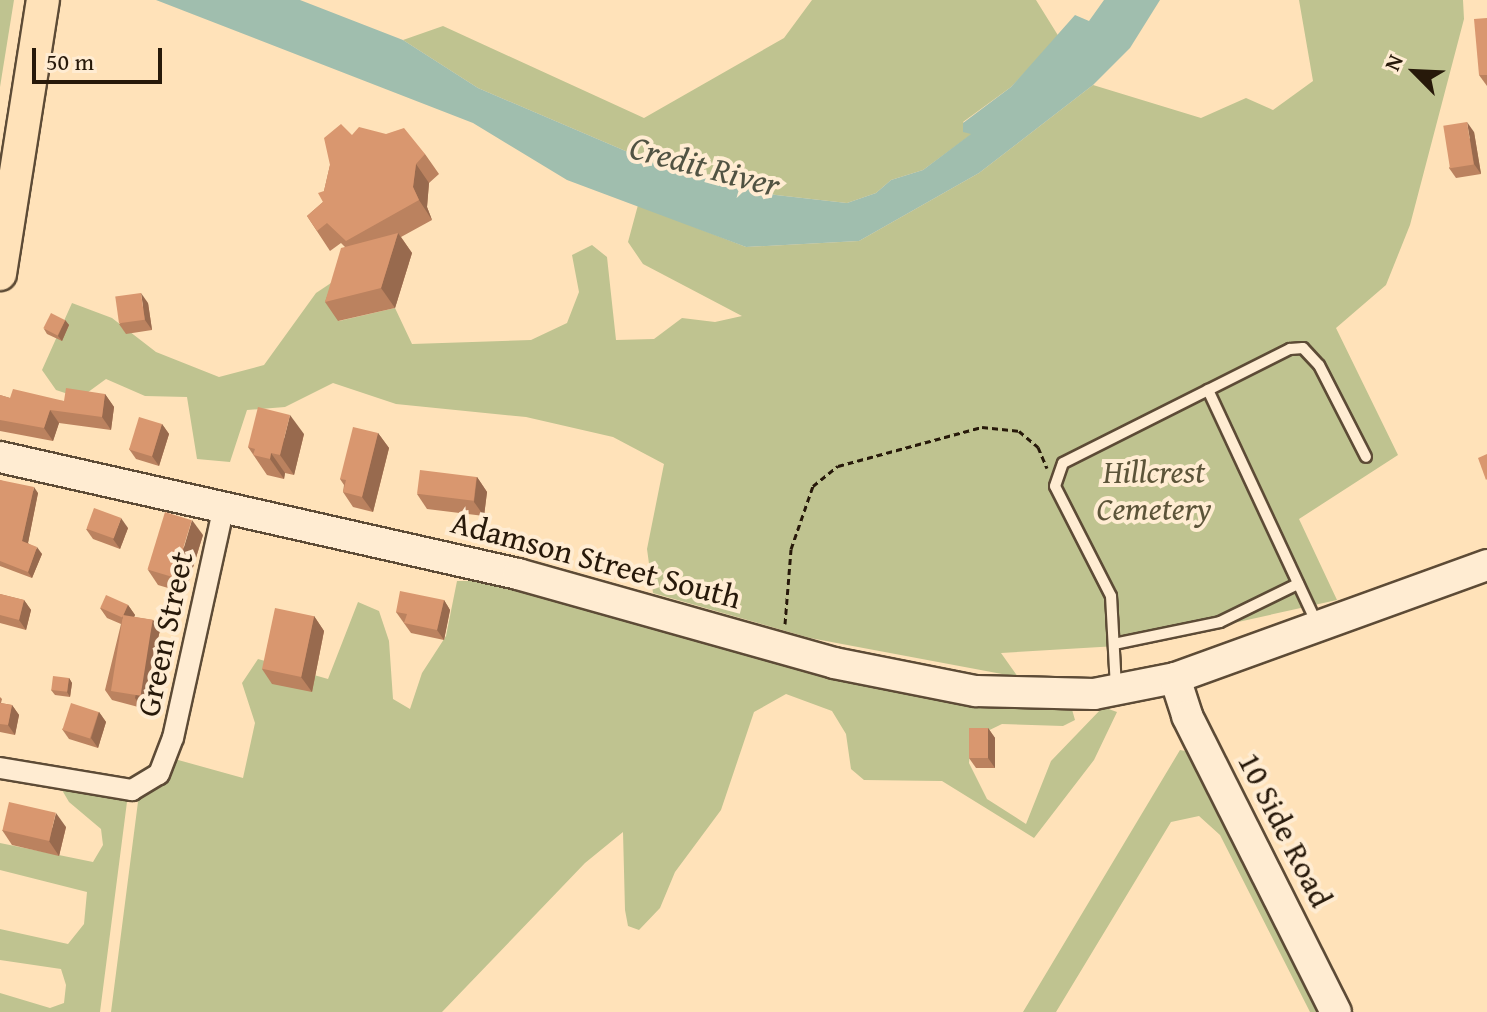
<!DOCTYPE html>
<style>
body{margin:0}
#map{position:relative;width:1487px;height:1012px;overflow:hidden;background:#ffe2b9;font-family:"Gentium Book Plus",serif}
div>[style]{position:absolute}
.green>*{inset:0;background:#bfc390}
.water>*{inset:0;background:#a0beae}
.path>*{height:3px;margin-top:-1.5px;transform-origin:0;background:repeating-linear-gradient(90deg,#27190a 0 6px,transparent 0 10px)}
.roads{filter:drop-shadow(2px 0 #5d4b36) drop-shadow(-2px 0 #5d4b36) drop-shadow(0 2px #5d4b36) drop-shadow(0 -2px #5d4b36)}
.service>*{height:10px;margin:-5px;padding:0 5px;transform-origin:5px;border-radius:5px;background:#ffecd2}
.minor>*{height:20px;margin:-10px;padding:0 10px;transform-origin:10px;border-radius:10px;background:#ffecd2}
.secondary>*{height:30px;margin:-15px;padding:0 15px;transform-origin:15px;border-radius:15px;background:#ffecd2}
.primary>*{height:32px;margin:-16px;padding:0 16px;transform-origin:16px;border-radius:16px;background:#ffe2b9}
.wall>*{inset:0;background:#bb825f}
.shaded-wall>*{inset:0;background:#986a4e}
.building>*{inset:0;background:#d9976f;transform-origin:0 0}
span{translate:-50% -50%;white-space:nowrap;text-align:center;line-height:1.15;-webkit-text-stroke:8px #ffecd2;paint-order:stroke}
.park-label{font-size:32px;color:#5c5439;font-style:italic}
.street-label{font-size:32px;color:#27190a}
.water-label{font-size:34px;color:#515343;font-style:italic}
.north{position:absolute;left:1375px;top:32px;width:80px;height:80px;-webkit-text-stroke:6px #ffecd2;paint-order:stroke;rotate:294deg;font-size:22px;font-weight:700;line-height:32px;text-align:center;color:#27190a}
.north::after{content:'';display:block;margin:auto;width:28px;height:36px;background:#27190a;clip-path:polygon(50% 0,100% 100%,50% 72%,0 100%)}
.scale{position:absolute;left:32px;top:48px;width:130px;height:36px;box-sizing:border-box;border:4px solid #27190a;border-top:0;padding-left:10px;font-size:24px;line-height:28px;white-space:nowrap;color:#27190a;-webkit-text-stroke:6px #ffecd2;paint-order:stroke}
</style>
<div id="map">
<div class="green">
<i style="clip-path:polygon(0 0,14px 0,0 87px)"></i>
<i style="clip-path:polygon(812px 0,1036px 0,1059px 37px,1011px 87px,963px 122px,972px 134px,923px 170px,891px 180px,876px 193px,847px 203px,776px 195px,663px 167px,478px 88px,403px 40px,443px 26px,644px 118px,784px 38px)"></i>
<i style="clip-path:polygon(1299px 0,1463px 0,1464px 19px,1410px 225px,1386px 285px,1336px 328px,1398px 455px,1299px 519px,1337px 600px,1134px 645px,1001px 653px,1018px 677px,810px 638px,653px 593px,647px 549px,664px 464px,613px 437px,526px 417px,396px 404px,333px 383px,285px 407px,247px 410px,230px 462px,197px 459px,187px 397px,145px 396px,106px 379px,80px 398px,56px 390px,42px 370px,72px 303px,112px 318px,156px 352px,219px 377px,264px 365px,316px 293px,355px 267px,339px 321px,395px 308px,412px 344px,531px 340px,567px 323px,579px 292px,572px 255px,592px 245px,607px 257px,616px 340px,654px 339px,682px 318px,715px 322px,742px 316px,643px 264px,628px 242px,638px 205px,746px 247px,859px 241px,979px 173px,1093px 85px,1201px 118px,1246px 98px,1273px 110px,1313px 81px)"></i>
<i style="clip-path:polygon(457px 581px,493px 581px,1071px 706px,1075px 720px,1063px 726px,1002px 724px,971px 739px,969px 763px,987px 799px,1026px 824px,1051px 761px,1103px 707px,1117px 712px,1094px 760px,1034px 838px,942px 781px,864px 780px,851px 769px,846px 734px,832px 711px,786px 694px,754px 712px,721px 810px,675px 872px,660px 908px,639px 930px,628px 926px,625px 910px,623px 832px,585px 863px,442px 1012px,111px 1012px,139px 794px,171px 758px,243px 778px,255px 723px,242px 683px,258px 659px,328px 679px,358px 602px,379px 611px,389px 641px,393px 699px,410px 709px,422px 673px,446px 636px)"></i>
<i style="clip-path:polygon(1180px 750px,1190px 752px,1321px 1012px,1310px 1012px,1220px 835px,1199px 816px,1171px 822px,1056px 1012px,1023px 1012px)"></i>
<i style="clip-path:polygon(66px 780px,128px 794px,100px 1012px,0 1012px,0 993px,50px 1008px,64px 1003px,66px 985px,61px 969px,0 960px,0 929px,68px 944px,84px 924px,87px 892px,0 870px,0 843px,93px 862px,103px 845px,101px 829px,69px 802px,62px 790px)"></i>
</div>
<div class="water">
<i style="clip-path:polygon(156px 0,300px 0,403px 40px,478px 88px,663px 167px,776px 195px,847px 203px,876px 193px,891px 180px,923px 170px,971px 134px,963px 132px,963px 123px,1011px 87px,1075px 15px,1089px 21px,1104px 0,1160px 0,1130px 48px,1093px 85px,979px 173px,859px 241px,746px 247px,567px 180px,473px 123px)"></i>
</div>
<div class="path">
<i style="left:785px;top:624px;width:75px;rotate:-85.4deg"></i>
<i style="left:791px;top:549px;width:67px;rotate:-70.8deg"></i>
<i style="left:813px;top:486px;width:32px;rotate:-39deg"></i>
<i style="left:838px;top:466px;width:149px;rotate:-15.2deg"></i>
<i style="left:982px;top:427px;width:37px;rotate:6deg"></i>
<i style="left:1019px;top:431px;width:25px;rotate:40deg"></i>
<i style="left:1038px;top:447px;width:23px;rotate:67deg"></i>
</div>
<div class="roads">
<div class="service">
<i style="left:1208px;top:390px;width:258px;rotate:65deg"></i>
<i style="left:1114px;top:644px;width:108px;rotate:-11.7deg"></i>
<i style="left:1220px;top:622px;width:87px;rotate:-26deg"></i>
<i style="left:1116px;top:688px;width:92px;rotate:-93.1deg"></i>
<i style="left:1111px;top:596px;width:123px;rotate:-117deg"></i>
<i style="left:1055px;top:486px;width:24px;rotate:-71deg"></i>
<i style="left:1063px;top:463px;width:254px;rotate:-26.7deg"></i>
<i style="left:1290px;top:349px;width:13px;rotate:-4deg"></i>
<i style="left:1303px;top:348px;width:23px;rotate:47deg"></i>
<i style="left:1319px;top:365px;width:103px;rotate:62.9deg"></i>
</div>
<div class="minor">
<i style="left:0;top:768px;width:134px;rotate:9.5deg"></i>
<i style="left:132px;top:790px;width:31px;rotate:-31deg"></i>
<i style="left:159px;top:774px;width:39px;rotate:-69deg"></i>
<i style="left:173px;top:738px;width:238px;rotate:-77.6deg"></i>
</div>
<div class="secondary">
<i style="left:0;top:457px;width:531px;rotate:12.73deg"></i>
<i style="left:518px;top:574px;width:328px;rotate:15.7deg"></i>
<i style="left:834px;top:663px;width:145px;rotate:11.2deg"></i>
<i style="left:976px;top:691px;width:118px;rotate:1.5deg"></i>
<i style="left:1094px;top:694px;width:83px;rotate:-11.2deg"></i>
<i style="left:1175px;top:678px;width:332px;rotate:-19.9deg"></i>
<i style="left:1175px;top:678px;width:40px;rotate:72deg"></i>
<i style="left:1187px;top:716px;width:331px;rotate:63.3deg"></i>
</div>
<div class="primary">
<i style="left:0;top:274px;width:277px;rotate:-81.1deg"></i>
</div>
</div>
<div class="wall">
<i style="clip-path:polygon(1487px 18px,1487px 86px,1479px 75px)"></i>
<i style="clip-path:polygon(1474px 132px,1481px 174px,1456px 178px,1449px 168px)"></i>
<i style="clip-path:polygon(352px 135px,425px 154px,439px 174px,429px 183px,427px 207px,432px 220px,401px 237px,412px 253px,395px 308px,338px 321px,325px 302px,345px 247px,341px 243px,330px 251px,307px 216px,323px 202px,324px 191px,330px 165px)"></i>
<i style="clip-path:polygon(148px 303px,152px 330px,126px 334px,119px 324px)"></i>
<i style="clip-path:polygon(65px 320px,69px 325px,62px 341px,47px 334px,44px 329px)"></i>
<i style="clip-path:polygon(105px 394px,114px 407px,111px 430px,59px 423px,53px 441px,0 431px,0 395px,10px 398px,64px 401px)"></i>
<i style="clip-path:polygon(162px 424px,169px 434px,159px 466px,136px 459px,129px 449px)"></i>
<i style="clip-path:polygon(378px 433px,389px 448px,373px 512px,353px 507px,343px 492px,344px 485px,340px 479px)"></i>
<i style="clip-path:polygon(304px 434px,294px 475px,285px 473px,284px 479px,267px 475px,248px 447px)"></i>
<i style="clip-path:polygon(477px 477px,487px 492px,484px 516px,427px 509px,417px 494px)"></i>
<i style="clip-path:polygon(0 480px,38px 493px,28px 543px,42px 554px,32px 578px,0 566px)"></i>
<i style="clip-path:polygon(128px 528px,120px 549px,93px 539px,86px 529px)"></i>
<i style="clip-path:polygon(203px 535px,185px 593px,158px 585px,148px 570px)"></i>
<i style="clip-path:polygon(0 594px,24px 600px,31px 610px,26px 630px,0 623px)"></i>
<i style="clip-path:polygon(444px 600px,450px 610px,444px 640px,411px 633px,396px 612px)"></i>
<i style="clip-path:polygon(128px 605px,135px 615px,134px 617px,153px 620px,160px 630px,142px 708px,112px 700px,105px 690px,121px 624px,107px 618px,100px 608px)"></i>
<i style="clip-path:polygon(314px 616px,324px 631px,312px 692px,272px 684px,262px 669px)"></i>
<i style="clip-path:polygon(69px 678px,72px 683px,70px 697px,55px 695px,51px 690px)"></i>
<i style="clip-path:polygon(0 697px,2px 699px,1px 703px,12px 705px,19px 715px,15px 735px,0 732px)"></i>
<i style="clip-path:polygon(99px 712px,106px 722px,98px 748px,69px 739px,62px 729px)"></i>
<i style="clip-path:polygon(988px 728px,995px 738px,995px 768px,976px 768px,969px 758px)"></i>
<i style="clip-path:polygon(66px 827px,59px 856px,12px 845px,2px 830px)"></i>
</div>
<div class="shaded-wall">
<i style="clip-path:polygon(1467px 122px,1474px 132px,1481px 174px,1474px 164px)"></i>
<i style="clip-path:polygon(416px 164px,429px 183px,427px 207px,432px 220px,419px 200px,413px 187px)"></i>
<i style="clip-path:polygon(398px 233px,412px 253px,395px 308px,381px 288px)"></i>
<i style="clip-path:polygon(141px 293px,148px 303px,152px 330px,145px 320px)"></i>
<i style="clip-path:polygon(65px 320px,69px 325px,62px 341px,58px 336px)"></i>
<i style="clip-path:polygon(105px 394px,114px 407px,111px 430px,102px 417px)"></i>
<i style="clip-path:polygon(50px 410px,59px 423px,53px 441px,44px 428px)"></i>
<i style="clip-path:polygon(290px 415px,304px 434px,294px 475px,280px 455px)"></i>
<i style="clip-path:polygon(162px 424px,169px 434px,159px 466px,152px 456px)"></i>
<i style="clip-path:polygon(378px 433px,389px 448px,373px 512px,362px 497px)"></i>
<i style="clip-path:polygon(271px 453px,285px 473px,284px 479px,270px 459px)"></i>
<i style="clip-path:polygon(477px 477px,487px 492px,484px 516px,474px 502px)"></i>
<i style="clip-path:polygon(34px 487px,38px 493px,27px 548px,22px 541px)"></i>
<i style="clip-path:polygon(121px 518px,128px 528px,120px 549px,113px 539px)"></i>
<i style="clip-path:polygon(192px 520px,203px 535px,185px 593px,175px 578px)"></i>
<i style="clip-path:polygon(37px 547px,42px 554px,32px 578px,28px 572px)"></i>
<i style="clip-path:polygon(24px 600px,31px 610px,26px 630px,19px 620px)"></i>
<i style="clip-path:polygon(444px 600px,450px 610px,444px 640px,437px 630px)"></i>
<i style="clip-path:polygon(128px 605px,135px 615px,129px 628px,122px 618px)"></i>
<i style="clip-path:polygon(314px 616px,324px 631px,312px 692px,301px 677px)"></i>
<i style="clip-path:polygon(153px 620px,160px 630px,142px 708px,135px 698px)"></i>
<i style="clip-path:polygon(69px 678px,72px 683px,70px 697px,67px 692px)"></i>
<i style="clip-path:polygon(12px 705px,19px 715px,15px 735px,8px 725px)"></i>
<i style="clip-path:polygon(99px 712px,106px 722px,98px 748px,91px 738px)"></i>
<i style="clip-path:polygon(988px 728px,995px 738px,995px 768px,988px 758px)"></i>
<i style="clip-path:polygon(56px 813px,66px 827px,59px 856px,49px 841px)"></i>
</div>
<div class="building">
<i style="clip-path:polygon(1487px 18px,1487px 75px,1479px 75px,1474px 19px)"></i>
<i style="left:1467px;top:122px;width:43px;height:24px;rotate:81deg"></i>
<i style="clip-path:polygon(341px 124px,352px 135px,359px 127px,386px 134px,404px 128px,425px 154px,416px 164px,413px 187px,419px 200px,346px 241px,327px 223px,317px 231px,307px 216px,323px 202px,318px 193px,324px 191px,330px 165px,324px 138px)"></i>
<i style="clip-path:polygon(398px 233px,381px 288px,325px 302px,341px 248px)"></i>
<i style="left:141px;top:293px;width:27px;height:26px;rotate:82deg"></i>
<i style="left:51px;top:313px;width:16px;height:17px;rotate:27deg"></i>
<i style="clip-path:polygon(66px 388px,105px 394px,102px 417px,50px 410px,44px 428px,0 420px,0 395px,10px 398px,13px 389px,64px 401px)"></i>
<i style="clip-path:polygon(258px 407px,290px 415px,280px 455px,271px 453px,270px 459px,253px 455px,255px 449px,248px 447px)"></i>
<i style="left:139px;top:417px;width:24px;height:34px;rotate:17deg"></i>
<i style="clip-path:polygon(353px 427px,378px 433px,362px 497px,343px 492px,346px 480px,340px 479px)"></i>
<i style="clip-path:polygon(1487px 454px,1487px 479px,1486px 480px,1478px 458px)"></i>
<i style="left:420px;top:470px;width:57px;height:24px;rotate:7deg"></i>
<i style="clip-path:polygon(0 480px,34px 487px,22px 541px,37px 547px,28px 572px,0 561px)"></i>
<i style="left:94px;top:508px;width:29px;height:22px;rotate:20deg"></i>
<i style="left:165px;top:512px;width:28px;height:60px;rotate:17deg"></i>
<i style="clip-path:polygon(400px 591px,444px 600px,437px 630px,404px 623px,407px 614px,396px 612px)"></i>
<i style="clip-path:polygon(0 594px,24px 600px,19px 620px,0 615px)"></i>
<i style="left:106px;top:595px;width:24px;height:14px;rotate:24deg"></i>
<i style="left:275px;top:608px;width:40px;height:62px;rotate:12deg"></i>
<i style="left:123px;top:615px;width:30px;height:77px;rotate:9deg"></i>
<i style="left:53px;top:676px;width:16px;height:14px;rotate:7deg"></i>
<i style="clip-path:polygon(0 703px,12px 705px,8px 725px,0 724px)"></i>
<i style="left:71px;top:703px;width:29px;height:28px;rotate:18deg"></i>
<i style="left:969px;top:728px;width:19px;height:30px"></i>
<i style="left:9px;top:802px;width:48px;height:29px;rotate:13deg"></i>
</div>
<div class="park-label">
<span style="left:1154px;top:491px">Hillcrest<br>Cemetery</span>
</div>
<div class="street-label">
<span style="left:596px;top:560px;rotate:15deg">Adamson Street South</span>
<span style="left:165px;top:634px;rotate:-78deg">Green Street</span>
<span style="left:1285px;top:830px;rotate:63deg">10 Side Road</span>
</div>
<div class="water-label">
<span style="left:705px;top:165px;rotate:15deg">Credit River</span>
</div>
<div class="north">N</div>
<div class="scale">50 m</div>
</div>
